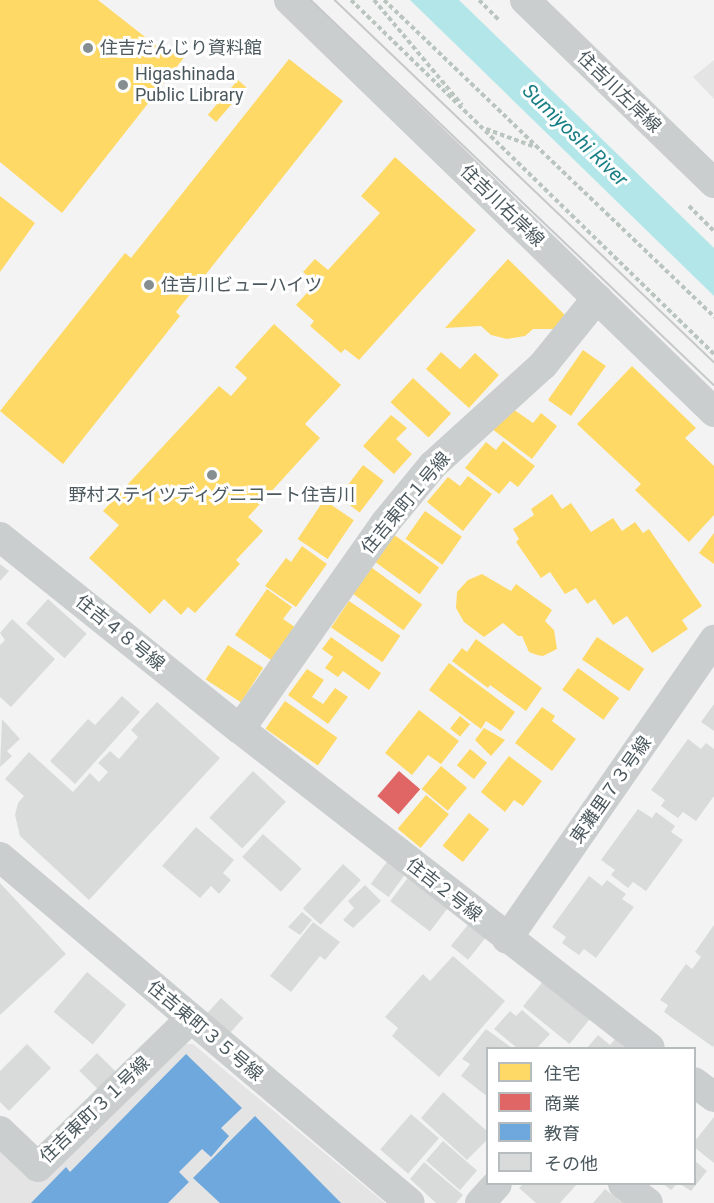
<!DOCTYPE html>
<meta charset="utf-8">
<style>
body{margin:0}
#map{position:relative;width:714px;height:1203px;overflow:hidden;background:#f3f3f3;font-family:Roboto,"Noto Sans JP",sans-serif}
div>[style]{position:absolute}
.education>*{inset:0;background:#e5e4e4}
.water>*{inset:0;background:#b3e6e9}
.homes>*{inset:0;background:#ffd966;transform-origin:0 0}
.shops>*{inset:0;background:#e06666;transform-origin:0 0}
.schools>*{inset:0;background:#6fa8dc}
.building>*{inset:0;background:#d9dbdb;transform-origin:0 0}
.path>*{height:4px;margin-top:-2px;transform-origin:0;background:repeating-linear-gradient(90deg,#bbc5c0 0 4.5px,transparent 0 7.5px)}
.minor>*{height:30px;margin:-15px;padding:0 15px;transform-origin:15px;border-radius:15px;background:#cbcece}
.tram>*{height:1.5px;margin:-0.75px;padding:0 0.75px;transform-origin:0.75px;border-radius:0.75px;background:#c7c8c9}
.dots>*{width:16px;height:16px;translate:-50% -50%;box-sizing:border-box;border:3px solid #fff;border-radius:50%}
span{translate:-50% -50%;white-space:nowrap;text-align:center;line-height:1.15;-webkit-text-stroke:6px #fff;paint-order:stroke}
.poi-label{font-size:18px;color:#4b585e}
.left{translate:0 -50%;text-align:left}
.street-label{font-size:18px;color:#4b585e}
.water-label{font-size:20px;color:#187f85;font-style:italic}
.legend{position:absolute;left:486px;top:1047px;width:210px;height:138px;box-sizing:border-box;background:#fff;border:2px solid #b7bcbf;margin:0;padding:8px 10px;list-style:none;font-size:18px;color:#4b585e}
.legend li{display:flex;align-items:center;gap:12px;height:30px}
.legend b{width:30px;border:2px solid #b7bcbf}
</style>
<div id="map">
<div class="education">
<i style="clip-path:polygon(714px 60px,714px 99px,693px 77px)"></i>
<i style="clip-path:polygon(182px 1044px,193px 1044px,385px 1203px,0 1203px,0 1148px,33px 1182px)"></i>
</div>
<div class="water">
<i style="clip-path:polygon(410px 0,459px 0,714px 248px,714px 296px)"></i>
</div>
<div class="homes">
<i style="clip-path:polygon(0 0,98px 0,154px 44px,186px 55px,62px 213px,0 162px)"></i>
<i style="clip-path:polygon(289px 59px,343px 101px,176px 312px,180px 316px,63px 464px,0 411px,125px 253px,131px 258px)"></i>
<i style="left:238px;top:80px;width:11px;height:46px;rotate:41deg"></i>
<i style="clip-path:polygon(395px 157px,476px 230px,359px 360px,345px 349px,341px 353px,310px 326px,314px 321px,296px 305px,316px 283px,303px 272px,315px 259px,328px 270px,380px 213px,361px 196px)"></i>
<i style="clip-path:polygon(0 196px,35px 223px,0 272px)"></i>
<i style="clip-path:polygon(508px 259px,567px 317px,559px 329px,533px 329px,525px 336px,507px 339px,491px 335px,481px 326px,445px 328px)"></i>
<i style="clip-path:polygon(274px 324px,341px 385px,305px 424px,320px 438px,248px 517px,263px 531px,236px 560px,240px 564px,195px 613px,188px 607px,181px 615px,164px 599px,150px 614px,89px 558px,119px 525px,103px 511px,219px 386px,231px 396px,247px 378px,235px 367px)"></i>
<i style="left:583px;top:350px;width:28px;height:61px;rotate:35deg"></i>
<i style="clip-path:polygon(441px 352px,460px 369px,475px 353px,499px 375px,469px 408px,426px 369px)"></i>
<i style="clip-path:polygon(632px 366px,696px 428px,685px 438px,714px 466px,714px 515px,689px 542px,635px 490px,641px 484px,577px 424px)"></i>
<i style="left:413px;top:378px;width:52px;height:33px;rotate:43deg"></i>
<i style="clip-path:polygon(513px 409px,533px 423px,541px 413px,557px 426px,532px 459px,488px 426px)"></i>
<i style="clip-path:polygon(391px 415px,407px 428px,396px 439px,412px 454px,394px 474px,363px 446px)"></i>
<i style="clip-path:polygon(503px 441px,535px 466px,518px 487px,510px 481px,499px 494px,465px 468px,486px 442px,496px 450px)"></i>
<i style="left:363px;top:465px;width:26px;height:40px;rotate:37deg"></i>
<i style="clip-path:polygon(468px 476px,492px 494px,463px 531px,427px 502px,448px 477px,460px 486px)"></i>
<i style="clip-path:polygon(552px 494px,562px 509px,571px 503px,591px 532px,613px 518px,622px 531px,635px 522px,643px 533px,649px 529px,702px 606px,682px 620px,688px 629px,652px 653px,627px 616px,613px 625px,595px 599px,587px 604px,576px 588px,565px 594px,550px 572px,541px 578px,516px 542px,519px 539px,513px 529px,534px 515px,531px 509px)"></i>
<i style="left:324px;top:500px;width:36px;height:47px;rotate:34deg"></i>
<i style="left:425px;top:511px;width:45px;height:34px;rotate:35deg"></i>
<i style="clip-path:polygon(714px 533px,714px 564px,699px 553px)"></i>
<i style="left:393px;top:534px;width:57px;height:33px;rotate:36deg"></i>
<i style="clip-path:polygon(302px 546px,327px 564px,296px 607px,265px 586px,286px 558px,291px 562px)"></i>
<i style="left:368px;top:565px;width:67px;height:32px;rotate:36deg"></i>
<i style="clip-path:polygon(482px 574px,511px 591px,516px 584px,552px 610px,545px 621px,554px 630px,557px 649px,543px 656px,537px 655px,529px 652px,522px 636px,518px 636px,503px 623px,484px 637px,464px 622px,456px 608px,457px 592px,468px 580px)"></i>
<i style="clip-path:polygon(267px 589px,292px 607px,283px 619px,295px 627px,271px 660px,235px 635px)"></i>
<i style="left:349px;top:601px;width:62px;height:32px;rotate:34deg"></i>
<i style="clip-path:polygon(331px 637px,381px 673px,369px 690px,343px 671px,338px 677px,325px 668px,333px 657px,322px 649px)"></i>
<i style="left:597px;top:637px;width:57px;height:27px;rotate:34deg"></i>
<i style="clip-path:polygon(476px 639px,542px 688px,526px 711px,490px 685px,488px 688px,452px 661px,462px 648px,467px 652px)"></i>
<i style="left:228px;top:645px;width:42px;height:41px;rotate:33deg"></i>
<i style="clip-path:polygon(449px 663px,515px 712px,501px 731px,486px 721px,481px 729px,429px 690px)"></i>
<i style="left:578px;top:668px;width:51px;height:27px;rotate:36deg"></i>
<i style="clip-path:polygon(307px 669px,324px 680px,312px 697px,323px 704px,335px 688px,348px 697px,328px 724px,288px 695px)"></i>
<i style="left:285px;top:701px;width:64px;height:34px;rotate:35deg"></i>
<i style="clip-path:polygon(542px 707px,555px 716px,552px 721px,576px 739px,552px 771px,515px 743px)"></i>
<i style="clip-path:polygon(419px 710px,459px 741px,441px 764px,428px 755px,412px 775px,385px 753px)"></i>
<i style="left:460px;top:716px;width:13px;height:16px;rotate:39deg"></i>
<i style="clip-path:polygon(484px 728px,505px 740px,491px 756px,475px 740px)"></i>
<i style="left:470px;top:749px;width:22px;height:21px;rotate:39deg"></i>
<i style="clip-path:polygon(509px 756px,542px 781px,523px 806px,514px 800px,505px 812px,481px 792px)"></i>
<i style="left:441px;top:766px;width:34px;height:30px;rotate:40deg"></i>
<i style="left:426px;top:795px;width:30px;height:44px;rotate:40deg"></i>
<i style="left:469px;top:813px;width:26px;height:42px;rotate:39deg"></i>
</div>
<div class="shops">
<i style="left:399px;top:771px;width:28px;height:33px;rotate:41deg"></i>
</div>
<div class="schools">
<i style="clip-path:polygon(186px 1054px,242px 1108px,221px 1128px,229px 1136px,211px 1157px,202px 1149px,179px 1172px,189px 1182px,168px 1203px,31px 1203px,66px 1167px,70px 1172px)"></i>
<i style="clip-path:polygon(255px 1116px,341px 1203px,220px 1203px,193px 1178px)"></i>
</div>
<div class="building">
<i style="clip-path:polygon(0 564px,9px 571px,0 581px)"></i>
<i style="left:48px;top:599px;width:52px;height:33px;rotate:42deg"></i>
<i style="clip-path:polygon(12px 619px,55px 659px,11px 707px,0 697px,0 645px,5px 640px,0 633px)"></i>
<i style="clip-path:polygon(122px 696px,140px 712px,75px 784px,50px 761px,88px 719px,95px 725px)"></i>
<i style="clip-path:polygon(157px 702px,220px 758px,89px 900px,20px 836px,15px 815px,18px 803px,24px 796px,5px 779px,29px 752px,73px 792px,90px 773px,99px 782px,108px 772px,98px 763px,110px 751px,119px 759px,138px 737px,131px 730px)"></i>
<i style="clip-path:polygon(714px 704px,714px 731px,701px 722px)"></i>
<i style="clip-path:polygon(2px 719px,20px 739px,7px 751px,12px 756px,0 767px)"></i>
<i style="clip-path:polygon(688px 739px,701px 749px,706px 743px,714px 749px,714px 796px,696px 821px,683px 812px,678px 818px,661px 806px,665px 800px,651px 790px)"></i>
<i style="left:253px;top:771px;width:45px;height:64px;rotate:43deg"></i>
<i style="clip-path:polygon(638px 809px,652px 818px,656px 812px,675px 826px,671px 832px,683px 840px,646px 891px,633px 882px,628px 888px,611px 875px,615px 870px,601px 860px)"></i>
<i style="clip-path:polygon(196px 827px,234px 860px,223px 873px,231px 880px,219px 894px,211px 886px,200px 898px,162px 866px)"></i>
<i style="left:263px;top:834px;width:52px;height:31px;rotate:42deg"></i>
<i style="left:389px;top:859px;width:22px;height:31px;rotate:36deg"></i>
<i style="left:343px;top:864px;width:24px;height:60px;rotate:42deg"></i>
<i style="left:410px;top:875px;width:50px;height:33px;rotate:37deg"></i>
<i style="clip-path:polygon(589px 876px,602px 886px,607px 880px,626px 894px,622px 899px,634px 907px,596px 958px,584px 949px,579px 955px,562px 943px,566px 937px,552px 927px)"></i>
<i style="clip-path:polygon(0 883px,66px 954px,0 1015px)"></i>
<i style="clip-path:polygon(365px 885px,381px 901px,353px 928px,343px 920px,354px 908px,348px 901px)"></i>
<i style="clip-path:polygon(302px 912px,312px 920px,300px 935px,288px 927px)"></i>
<i style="left:471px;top:921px;width:22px;height:32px;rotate:39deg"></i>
<i style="clip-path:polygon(313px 922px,340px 942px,325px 960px,320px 956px,291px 992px,270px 976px)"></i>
<i style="clip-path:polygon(714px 925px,714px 1045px,713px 1047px,664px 1012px,668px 1005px,660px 1000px,686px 964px,692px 969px,701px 957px,695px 952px)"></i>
<i style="clip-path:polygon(453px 956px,505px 1001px,439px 1077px,392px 1036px,398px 1028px,385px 1017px,423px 974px,430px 981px)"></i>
<i style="left:87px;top:972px;width:51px;height:52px;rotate:40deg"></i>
<i style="left:545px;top:979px;width:60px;height:35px;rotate:39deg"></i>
<i style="left:221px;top:998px;width:30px;height:21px;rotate:42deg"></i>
<i style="clip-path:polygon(522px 1010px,550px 1034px,537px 1048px,517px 1048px,494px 1029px,510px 1011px,516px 1016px)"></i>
<i style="clip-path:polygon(486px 1029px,512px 1048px,488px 1048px,488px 1097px,461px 1076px,470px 1064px,462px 1059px)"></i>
<i style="clip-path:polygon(598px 1035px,610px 1045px,615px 1039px,625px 1048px,587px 1048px)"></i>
<i style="clip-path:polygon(27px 1044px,51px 1068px,9px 1111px,0 1102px,0 1071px)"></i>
<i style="left:97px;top:1053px;width:27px;height:25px;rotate:45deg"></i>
<i style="clip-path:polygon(443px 1092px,488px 1132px,488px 1139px,467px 1160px,421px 1118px)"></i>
<i style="left:411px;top:1114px;width:37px;height:47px;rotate:41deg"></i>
<i style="clip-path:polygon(714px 1117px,714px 1163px,694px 1147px,694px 1142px)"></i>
<i style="left:443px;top:1141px;width:45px;height:26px;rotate:41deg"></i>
<i style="clip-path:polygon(694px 1160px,707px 1171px,691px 1191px,680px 1184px,694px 1184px)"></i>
<i style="clip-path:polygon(424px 1162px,463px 1195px,456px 1203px,436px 1203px,410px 1179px)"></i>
<i style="clip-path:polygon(523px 1184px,577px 1184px,560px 1203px,536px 1203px,519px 1188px)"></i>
<i style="clip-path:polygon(663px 1184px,677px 1184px,671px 1190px)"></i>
<i style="clip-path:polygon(605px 1189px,620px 1201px,625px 1197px,632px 1203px,593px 1203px)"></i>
</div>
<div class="path">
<i style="left:351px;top:0;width:507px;rotate:44.28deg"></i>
<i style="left:374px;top:0;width:137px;rotate:50deg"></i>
<i style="left:384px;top:0;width:458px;rotate:43.8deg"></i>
<i style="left:479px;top:0;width:28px;rotate:45deg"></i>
<i style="left:486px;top:129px;width:52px;rotate:20.2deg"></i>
<i style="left:689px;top:206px;width:35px;rotate:45deg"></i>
</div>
<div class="minor">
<i style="left:289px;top:0;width:592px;rotate:44.11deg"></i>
<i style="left:525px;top:0;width:263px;rotate:44.1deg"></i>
<i style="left:0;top:537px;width:307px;rotate:38.7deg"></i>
<i style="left:240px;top:729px;width:519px;rotate:37.88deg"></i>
<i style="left:240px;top:729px;width:253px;rotate:-54.8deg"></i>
<i style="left:386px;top:522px;width:74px;rotate:-50.5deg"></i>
<i style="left:433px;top:465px;width:149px;rotate:-42.3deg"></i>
<i style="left:543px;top:365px;width:86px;rotate:-51.1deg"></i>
<i style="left:0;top:857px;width:536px;rotate:40.16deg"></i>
<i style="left:507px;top:939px;width:364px;rotate:-55.3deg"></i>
<i style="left:694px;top:1082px;width:25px;rotate:37deg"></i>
<i style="left:0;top:1131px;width:52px;rotate:43.5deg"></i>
<i style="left:38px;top:1167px;width:212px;rotate:-44.2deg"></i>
<i style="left:623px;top:1184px;width:31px;rotate:37deg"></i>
<i style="left:480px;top:1203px;width:25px;rotate:-48deg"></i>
</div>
<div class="tram">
<i style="left:311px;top:0;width:557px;rotate:43.69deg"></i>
<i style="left:335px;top:0;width:524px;rotate:43.69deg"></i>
</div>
<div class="dots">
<i style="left:88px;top:48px;background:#868e92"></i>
<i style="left:123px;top:85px;background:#868e92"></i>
<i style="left:149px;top:285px;background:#868e92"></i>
<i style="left:212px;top:475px;background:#868e92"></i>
</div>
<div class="poi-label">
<span class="left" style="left:100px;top:48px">住吉だんじり資料館</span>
<span class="left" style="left:135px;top:85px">Higashinada<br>Public Library</span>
<span class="left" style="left:161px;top:285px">住吉川ビューハイツ</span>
<span style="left:212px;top:495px">野村ステイツディグニコート住吉川</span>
</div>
<div class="street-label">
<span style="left:619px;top:92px;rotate:44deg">住吉川左岸線</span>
<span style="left:502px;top:206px;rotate:44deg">住吉川右岸線</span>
<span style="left:406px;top:503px;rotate:-50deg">住吉東町１号線</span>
<span style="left:120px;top:633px;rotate:39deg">住吉４８号線</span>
<span style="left:611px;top:790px;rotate:-55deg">東灘里７３号線</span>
<span style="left:444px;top:890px;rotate:38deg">住吉２号線</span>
<span style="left:205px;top:1031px;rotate:40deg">住吉東町３５号線</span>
<span style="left:95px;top:1110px;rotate:-44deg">住吉東町３１号線</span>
</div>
<div class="water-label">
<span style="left:575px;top:135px;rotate:44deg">Sumiyoshi River</span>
</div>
<ul class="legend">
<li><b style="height:16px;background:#ffd966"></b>住宅</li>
<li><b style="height:16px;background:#e06666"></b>商業</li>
<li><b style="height:16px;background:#6fa8dc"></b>教育</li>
<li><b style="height:16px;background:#d9dbdb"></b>その他</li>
</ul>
</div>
